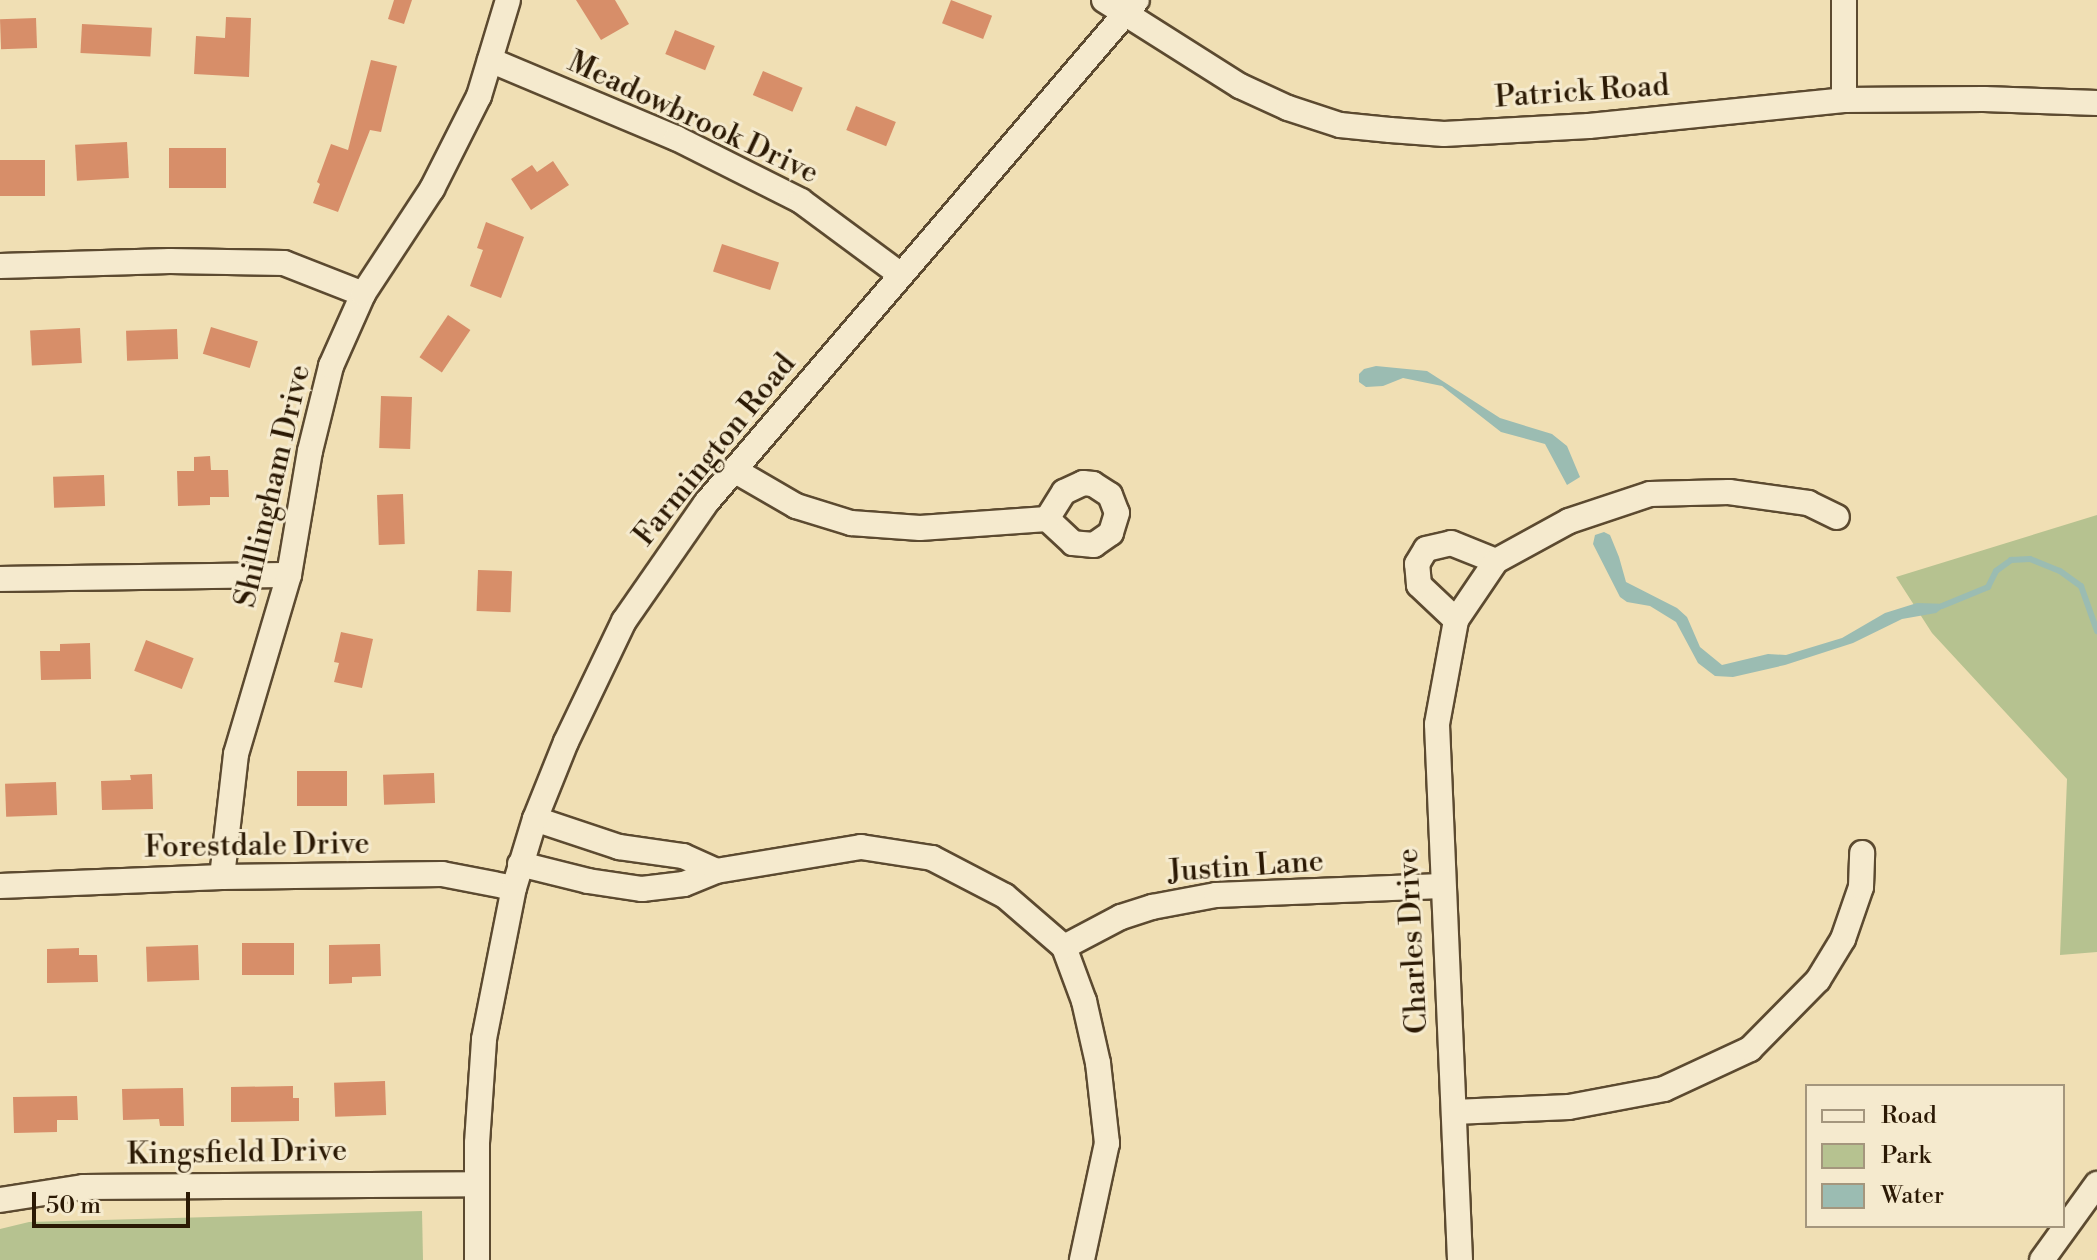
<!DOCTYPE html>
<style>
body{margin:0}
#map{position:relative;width:2097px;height:1260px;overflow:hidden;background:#f0dfb4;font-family:"Libre Bodoni",serif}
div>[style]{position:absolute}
.green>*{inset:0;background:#b6c290}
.water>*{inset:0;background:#9bbcb2}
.stream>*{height:6px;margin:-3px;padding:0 3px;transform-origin:3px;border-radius:3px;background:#9bbcb2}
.building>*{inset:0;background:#d78e69;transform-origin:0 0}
.roads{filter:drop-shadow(2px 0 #5c4a30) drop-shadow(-2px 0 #5c4a30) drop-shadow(0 2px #5c4a30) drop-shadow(0 -2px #5c4a30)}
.minor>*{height:24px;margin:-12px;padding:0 12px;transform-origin:12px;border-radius:12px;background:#f5eace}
span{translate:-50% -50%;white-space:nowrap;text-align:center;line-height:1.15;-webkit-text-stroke:6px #f5eace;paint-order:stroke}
.street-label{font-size:30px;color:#2b1904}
.legend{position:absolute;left:1805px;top:1084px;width:260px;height:144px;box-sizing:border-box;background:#f5eace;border:2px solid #a4967d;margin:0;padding:10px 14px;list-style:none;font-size:24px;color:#2b1904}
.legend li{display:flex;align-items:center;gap:16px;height:40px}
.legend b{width:40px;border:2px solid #a4967d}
.scale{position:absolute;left:32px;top:1192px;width:158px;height:36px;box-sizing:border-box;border:4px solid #2b1904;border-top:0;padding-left:10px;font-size:24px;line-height:28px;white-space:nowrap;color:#2b1904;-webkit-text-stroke:6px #f5eace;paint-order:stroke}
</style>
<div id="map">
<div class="green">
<i style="clip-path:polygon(2097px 515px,2097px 952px,2060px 955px,2067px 779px,1932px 633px,1896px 577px)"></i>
<i style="clip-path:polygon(422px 1211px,423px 1260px,0 1260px,0 1229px,29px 1222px)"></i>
</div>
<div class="water">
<i style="clip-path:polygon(1376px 366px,1427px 371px,1500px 418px,1552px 434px,1567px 446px,1580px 477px,1567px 485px,1545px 444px,1501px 432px,1442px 386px,1403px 378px,1383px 386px,1366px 387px,1359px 382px,1359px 374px,1364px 369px)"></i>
<i style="clip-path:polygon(1604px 532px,1610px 535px,1619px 557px,1626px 582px,1677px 608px,1687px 617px,1700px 647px,1722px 665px,1768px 654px,1786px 655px,1842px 638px,1885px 613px,1917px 603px,1948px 604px,1936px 613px,1902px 619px,1853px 643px,1785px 665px,1733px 677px,1715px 676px,1698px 663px,1676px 622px,1650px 606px,1627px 602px,1620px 597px,1593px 544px,1595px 535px)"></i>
</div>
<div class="stream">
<i style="left:1942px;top:606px;width:50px;rotate:-22.4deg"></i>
<i style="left:1988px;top:587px;width:18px;rotate:-63deg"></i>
<i style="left:1996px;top:571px;width:19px;rotate:-36deg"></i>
<i style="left:2011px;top:560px;width:19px;rotate:-3deg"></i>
<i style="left:2030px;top:559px;width:32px;rotate:22deg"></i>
<i style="left:2060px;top:571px;width:26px;rotate:36deg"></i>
<i style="left:2081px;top:586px;width:48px;rotate:70.4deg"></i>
</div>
<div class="building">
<i style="clip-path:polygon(394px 0,412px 0,404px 24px,388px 19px)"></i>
<i style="clip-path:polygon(576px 0,615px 0,629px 24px,601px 40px)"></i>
<i style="left:951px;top:0;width:44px;height:25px;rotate:21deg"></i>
<i style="clip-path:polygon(226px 17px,251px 18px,249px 77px,194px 74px,196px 36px,225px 38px)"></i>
<i style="left:36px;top:18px;width:30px;height:36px;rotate:88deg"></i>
<i style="left:82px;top:24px;width:70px;height:29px;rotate:3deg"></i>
<i style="left:675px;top:30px;width:43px;height:26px;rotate:22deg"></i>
<i style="clip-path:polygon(371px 60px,397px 66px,381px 132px,370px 130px,338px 212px,313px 203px,320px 184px,317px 182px,331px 144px,348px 150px)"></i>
<i style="left:763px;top:71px;width:43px;height:26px;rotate:23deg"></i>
<i style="left:856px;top:106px;width:43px;height:26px;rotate:22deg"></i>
<i style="left:127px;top:142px;width:36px;height:52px;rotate:87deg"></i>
<i style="left:169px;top:148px;width:57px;height:40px"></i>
<i style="left:0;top:160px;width:45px;height:36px"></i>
<i style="clip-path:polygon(553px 161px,569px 185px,531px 210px,511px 179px,532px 165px,537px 172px)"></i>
<i style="clip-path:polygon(486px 222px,524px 237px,501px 298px,470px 286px,483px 250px,477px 248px)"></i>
<i style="left:722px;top:244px;width:60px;height:29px;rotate:18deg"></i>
<i style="left:448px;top:315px;width:27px;height:51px;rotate:34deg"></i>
<i style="left:211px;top:327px;width:49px;height:28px;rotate:17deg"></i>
<i style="left:80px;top:328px;width:35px;height:50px;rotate:87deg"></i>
<i style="left:177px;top:329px;width:30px;height:51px;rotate:88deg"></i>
<i style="left:381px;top:396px;width:31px;height:52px;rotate:2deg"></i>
<i style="clip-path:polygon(210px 456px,211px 470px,228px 470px,229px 497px,210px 497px,210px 505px,178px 506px,177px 471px,194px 471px,194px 457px)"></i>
<i style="left:104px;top:475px;width:31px;height:51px;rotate:88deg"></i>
<i style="left:403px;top:494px;width:50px;height:26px;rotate:88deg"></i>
<i style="left:478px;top:570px;width:34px;height:41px;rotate:2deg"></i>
<i style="clip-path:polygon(341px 632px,373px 639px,362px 688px,334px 682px,339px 663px,334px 662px)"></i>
<i style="left:146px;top:640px;width:51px;height:33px;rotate:21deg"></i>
<i style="clip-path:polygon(90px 643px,91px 679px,41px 680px,40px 651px,60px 651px,60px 644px)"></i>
<i style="left:297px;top:771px;width:50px;height:35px"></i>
<i style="left:434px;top:773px;width:30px;height:51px;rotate:88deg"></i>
<i style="clip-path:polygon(152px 774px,153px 809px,102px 810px,101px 781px,131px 780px,130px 775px)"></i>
<i style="left:56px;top:782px;width:33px;height:51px;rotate:88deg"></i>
<i style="left:294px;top:943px;width:32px;height:52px;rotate:90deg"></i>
<i style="clip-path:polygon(380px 944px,381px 976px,352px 977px,352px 983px,329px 984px,329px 945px)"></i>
<i style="left:198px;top:945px;width:35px;height:52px;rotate:88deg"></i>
<i style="clip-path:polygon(79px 948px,79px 955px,97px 955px,98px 982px,47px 983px,47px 949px)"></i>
<i style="left:385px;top:1081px;width:34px;height:51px;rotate:88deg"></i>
<i style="clip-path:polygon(293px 1086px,293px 1098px,299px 1098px,299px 1121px,231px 1122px,231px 1087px)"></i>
<i style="clip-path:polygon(183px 1088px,184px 1126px,160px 1126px,159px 1119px,123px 1120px,122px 1089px)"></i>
<i style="clip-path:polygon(77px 1096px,78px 1120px,57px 1120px,57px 1132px,14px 1133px,13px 1097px)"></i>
</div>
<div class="roads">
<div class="minor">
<i style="left:1104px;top:0;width:161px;rotate:32.3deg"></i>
<i style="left:1240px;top:86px;width:53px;rotate:24.6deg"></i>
<i style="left:1288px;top:108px;width:55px;rotate:18.1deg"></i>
<i style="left:1340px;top:125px;width:50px;rotate:5.7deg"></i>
<i style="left:1390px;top:130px;width:54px;rotate:4.2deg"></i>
<i style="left:1444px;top:134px;width:145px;rotate:-3.2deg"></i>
<i style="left:1589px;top:126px;width:256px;rotate:-5.8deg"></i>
<i style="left:1844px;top:100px;width:140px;rotate:-0.4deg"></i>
<i style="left:1984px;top:99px;width:113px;rotate:2deg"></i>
<i style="left:1844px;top:0;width:100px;rotate:90deg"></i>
<i style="left:490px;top:60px;width:202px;rotate:22.8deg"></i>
<i style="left:676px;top:138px;width:140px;rotate:26.7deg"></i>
<i style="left:801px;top:201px;width:124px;rotate:36.5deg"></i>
<i style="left:0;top:266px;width:170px;rotate:-1.7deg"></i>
<i style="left:170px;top:261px;width:114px;rotate:1deg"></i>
<i style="left:284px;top:263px;width:85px;rotate:21.4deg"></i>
<i style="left:734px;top:470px;width:72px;rotate:30.1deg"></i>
<i style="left:796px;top:506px;width:58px;rotate:17.2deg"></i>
<i style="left:851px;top:523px;width:69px;rotate:4.1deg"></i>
<i style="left:920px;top:528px;width:127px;rotate:-4.1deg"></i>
<i style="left:1083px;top:483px;width:10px;rotate:6deg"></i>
<i style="left:1093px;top:484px;width:20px;rotate:33deg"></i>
<i style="left:1110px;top:495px;width:19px;rotate:69deg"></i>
<i style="left:1117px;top:513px;width:21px;rotate:107deg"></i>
<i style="left:1111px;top:533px;width:21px;rotate:145deg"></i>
<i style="left:1094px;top:545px;width:21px;rotate:-175deg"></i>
<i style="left:1073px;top:543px;width:35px;rotate:-137deg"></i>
<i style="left:1047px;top:519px;width:32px;rotate:-58deg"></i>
<i style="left:1064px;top:492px;width:21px;rotate:-25deg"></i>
<i style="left:0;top:579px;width:289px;rotate:-0.8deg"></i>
<i style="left:1456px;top:620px;width:51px;rotate:-136.6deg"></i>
<i style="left:1419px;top:585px;width:21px;rotate:-95deg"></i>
<i style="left:1417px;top:564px;width:17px;rotate:-59deg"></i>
<i style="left:1426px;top:549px;width:26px;rotate:-13deg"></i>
<i style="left:1451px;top:543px;width:48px;rotate:21.8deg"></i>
<i style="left:535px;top:819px;width:89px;rotate:18.4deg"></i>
<i style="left:619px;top:847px;width:65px;rotate:8deg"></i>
<i style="left:683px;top:856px;width:36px;rotate:24deg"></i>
<i style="left:520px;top:864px;width:70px;rotate:14deg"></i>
<i style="left:588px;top:881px;width:55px;rotate:8.4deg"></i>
<i style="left:642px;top:889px;width:42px;rotate:-6.8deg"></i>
<i style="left:684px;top:884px;width:35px;rotate:-22deg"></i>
<i style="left:716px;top:871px;width:147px;rotate:-9.4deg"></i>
<i style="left:861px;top:847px;width:72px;rotate:8.8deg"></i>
<i style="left:932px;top:858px;width:82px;rotate:27.5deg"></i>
<i style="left:1005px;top:896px;width:78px;rotate:40.8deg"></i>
<i style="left:1064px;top:947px;width:58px;rotate:69.7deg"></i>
<i style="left:1084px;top:1001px;width:64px;rotate:77.3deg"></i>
<i style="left:1098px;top:1063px;width:81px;rotate:83.6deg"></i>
<i style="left:1107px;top:1143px;width:120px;rotate:102.1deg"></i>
<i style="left:222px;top:877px;width:124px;rotate:-83.5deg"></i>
<i style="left:236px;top:754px;width:187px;rotate:-73.5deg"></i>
<i style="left:289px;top:575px;width:126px;rotate:-80.4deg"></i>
<i style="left:310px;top:451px;width:88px;rotate:-76.1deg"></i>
<i style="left:331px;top:366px;width:79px;rotate:-66deg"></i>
<i style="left:363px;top:294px;width:126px;rotate:-56.7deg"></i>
<i style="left:432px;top:189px;width:104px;rotate:-63.2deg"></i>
<i style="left:479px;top:96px;width:100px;rotate:-73.2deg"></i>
<i style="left:0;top:886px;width:222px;rotate:-2.3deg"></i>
<i style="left:222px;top:877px;width:220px;rotate:-0.8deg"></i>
<i style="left:442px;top:874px;width:73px;rotate:11deg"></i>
<i style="left:1064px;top:947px;width:64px;rotate:-27.8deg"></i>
<i style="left:1121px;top:917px;width:33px;rotate:-18deg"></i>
<i style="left:1152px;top:907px;width:65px;rotate:-10.6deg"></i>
<i style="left:1216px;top:895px;width:226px;rotate:-2.3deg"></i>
<i style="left:1454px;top:1112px;width:115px;rotate:-2.5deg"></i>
<i style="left:1569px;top:1107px;width:97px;rotate:-10.7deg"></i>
<i style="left:1664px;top:1089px;width:95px;rotate:-24.9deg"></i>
<i style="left:1750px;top:1049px;width:97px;rotate:-45.4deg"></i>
<i style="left:1818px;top:980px;width:48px;rotate:-58.6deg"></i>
<i style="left:1843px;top:939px;width:55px;rotate:-70.9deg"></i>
<i style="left:1861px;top:887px;width:34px;rotate:-88deg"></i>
<i style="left:0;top:1200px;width:84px;rotate:-8.9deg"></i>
<i style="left:83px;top:1187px;width:393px;rotate:-0.4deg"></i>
<i style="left:477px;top:1260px;width:117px;rotate:-90deg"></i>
<i style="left:477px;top:1143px;width:104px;rotate:-86.1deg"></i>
<i style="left:484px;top:1039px;width:154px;rotate:-78.8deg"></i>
<i style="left:514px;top:888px;width:72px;rotate:-73.1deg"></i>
<i style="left:535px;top:819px;width:83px;rotate:-68.1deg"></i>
<i style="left:566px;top:742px;width:134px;rotate:-64.4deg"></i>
<i style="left:624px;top:621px;width:144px;rotate:-55.2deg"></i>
<i style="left:706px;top:503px;width:662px;rotate:-49.41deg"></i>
<i style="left:1460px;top:1260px;width:536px;rotate:-92.46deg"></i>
<i style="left:1437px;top:724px;width:106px;rotate:-79.6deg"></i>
<i style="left:1456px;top:620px;width:71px;rotate:-55.9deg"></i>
<i style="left:1496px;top:561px;width:83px;rotate:-28.7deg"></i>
<i style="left:1569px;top:521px;width:85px;rotate:-18.4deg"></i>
<i style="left:1650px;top:494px;width:79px;rotate:-1.5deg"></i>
<i style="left:1729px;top:492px;width:80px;rotate:7.9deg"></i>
<i style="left:1808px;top:503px;width:32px;rotate:26deg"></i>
<i style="left:2042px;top:1260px;width:94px;rotate:-54.1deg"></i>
</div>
</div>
<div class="street-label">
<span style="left:1582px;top:92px;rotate:-4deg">Patrick Road</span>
<span style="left:693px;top:118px;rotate:25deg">Meadowbrook Drive</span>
<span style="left:715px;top:450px;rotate:-51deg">Farmington Road</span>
<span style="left:273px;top:486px;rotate:-77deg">Shillingham Drive</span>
<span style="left:257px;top:846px;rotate:-1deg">Forestdale Drive</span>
<span style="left:1246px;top:867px;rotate:-4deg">Justin Lane</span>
<span style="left:1413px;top:941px;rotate:-93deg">Charles Drive</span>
<span style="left:237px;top:1153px;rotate:-1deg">Kingsfield Drive</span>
</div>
<ul class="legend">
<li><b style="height:10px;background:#f5eace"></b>Road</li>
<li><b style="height:22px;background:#b6c290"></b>Park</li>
<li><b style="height:22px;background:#9bbcb2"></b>Water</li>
</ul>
<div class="scale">50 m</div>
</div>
